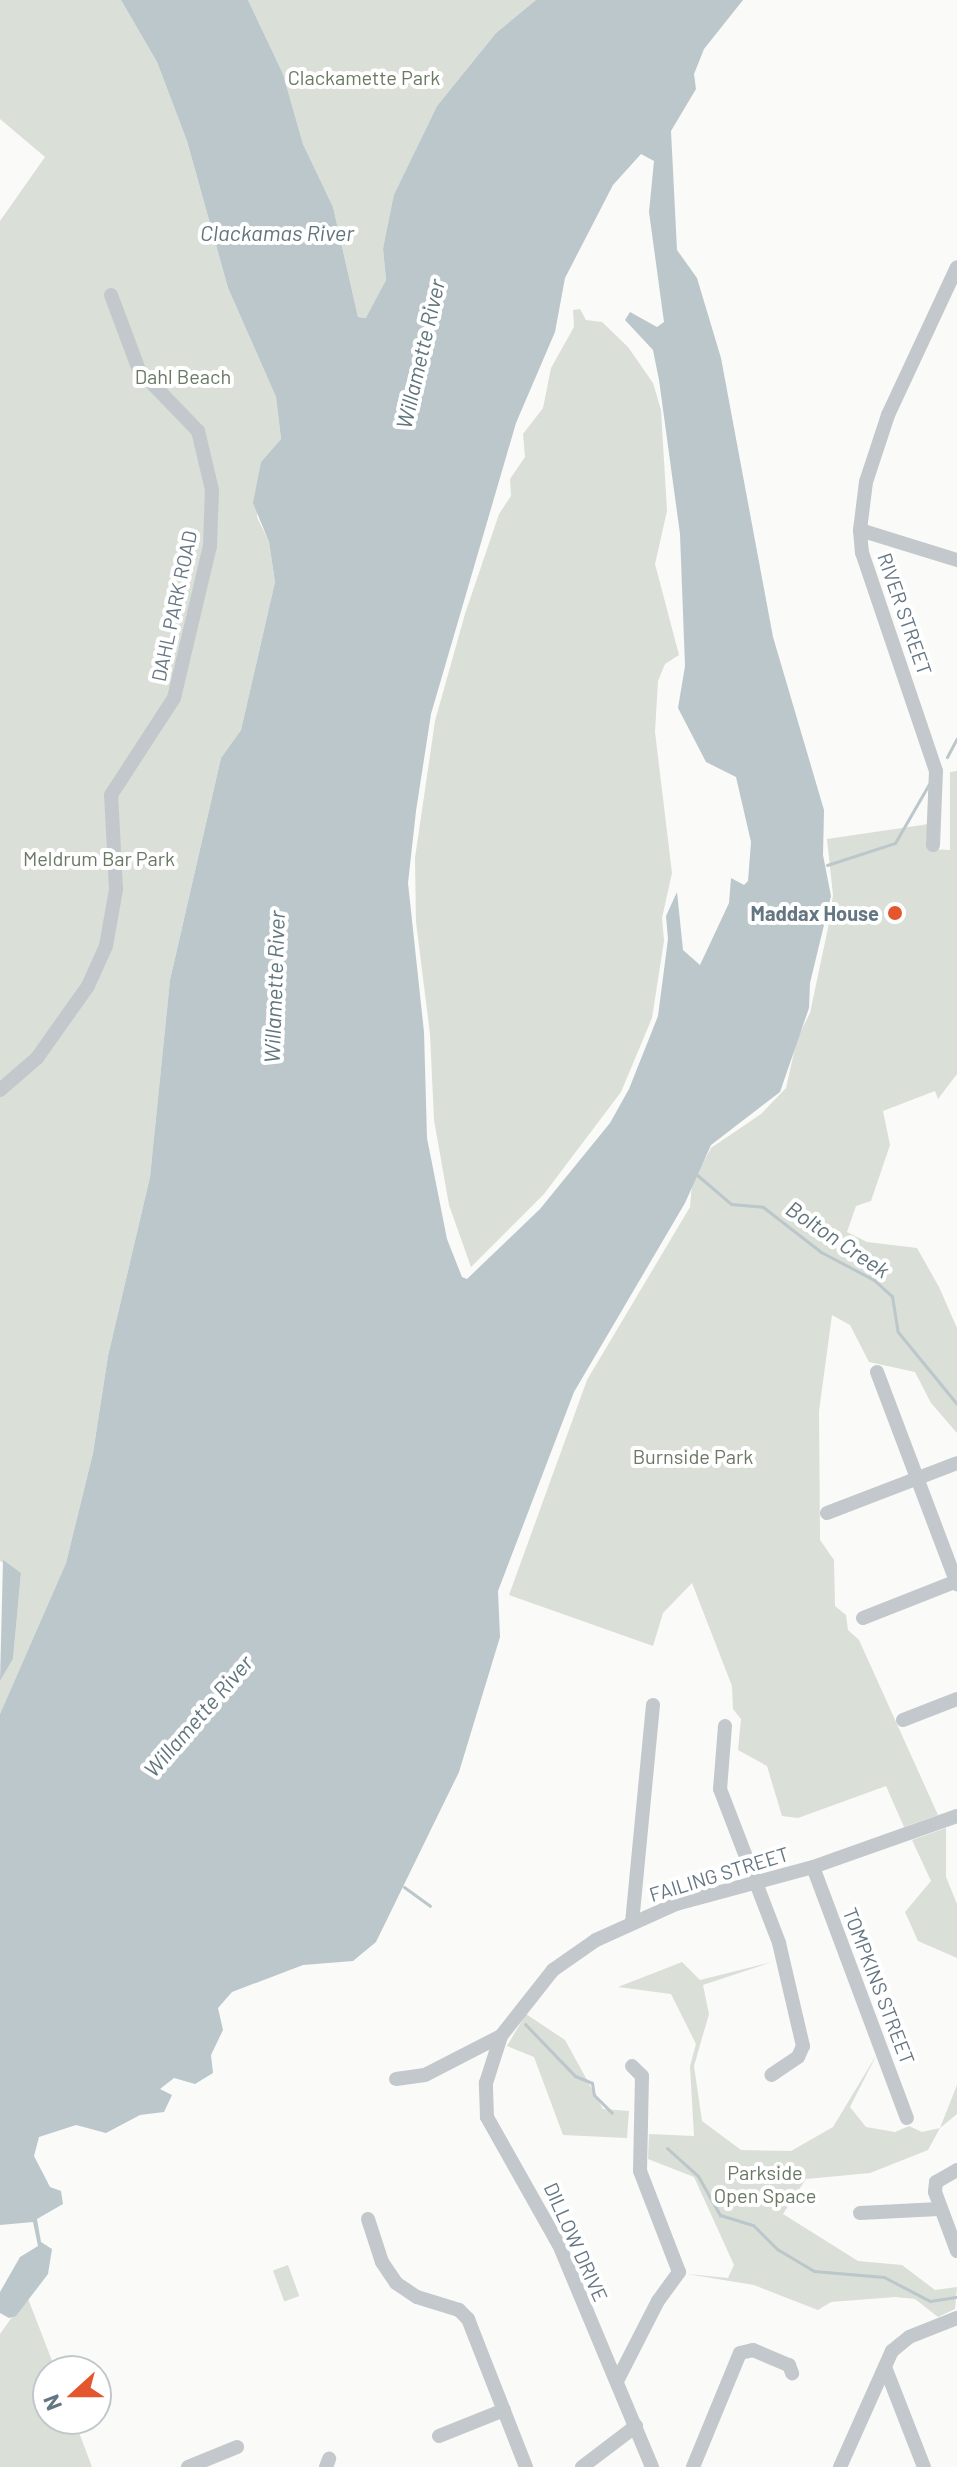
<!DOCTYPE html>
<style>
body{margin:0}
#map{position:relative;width:957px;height:2467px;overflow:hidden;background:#fafaf8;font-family:Barlow,sans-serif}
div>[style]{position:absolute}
.green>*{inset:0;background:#dadfd7;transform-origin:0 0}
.water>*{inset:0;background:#bbc7cb}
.stream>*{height:3px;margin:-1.5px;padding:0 1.5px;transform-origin:1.5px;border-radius:1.5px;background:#bbc7cb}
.minor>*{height:14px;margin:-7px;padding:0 7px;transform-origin:7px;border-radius:7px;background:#c3c8cc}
.dots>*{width:22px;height:22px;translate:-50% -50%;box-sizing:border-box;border:4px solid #fff;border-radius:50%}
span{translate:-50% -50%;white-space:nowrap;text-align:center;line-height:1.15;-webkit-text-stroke:8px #fff;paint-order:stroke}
.park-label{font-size:20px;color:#687a64}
.street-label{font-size:20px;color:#657683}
.poi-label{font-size:20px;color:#657683;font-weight:700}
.right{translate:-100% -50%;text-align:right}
.water-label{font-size:22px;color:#60757c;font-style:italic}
.north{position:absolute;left:32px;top:2355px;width:80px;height:80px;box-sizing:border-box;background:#fff;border:2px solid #c1c8cd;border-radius:50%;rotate:249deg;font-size:22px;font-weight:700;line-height:32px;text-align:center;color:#657683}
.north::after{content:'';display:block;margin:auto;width:28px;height:36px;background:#e4572e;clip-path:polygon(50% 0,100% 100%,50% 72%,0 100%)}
</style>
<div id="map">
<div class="green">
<i style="clip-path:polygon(0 0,121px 0,157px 62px,187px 141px,228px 288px,276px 397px,281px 439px,261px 462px,257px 517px,269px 542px,275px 582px,241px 730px,221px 758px,170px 980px,150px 1177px,108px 1356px,93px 1453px,66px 1563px,0 1714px,0 1681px,13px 1659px,21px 1573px,0 1561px,0 221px,45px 157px,0 119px)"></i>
<i style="clip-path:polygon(248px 0,536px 0,496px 33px,437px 106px,415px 152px,383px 249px,386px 280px,367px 318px,358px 317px,333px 207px,303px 144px,283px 74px)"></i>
<i style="clip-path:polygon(580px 309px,586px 320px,602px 322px,628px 347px,653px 383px,661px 410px,667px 511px,655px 564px,679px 655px,665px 664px,658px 681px,655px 732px,672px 873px,662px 918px,664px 941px,652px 1018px,621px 1092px,544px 1194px,471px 1267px,449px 1205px,434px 1120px,430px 1034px,416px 922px,415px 858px,435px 721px,465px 614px,499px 514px,511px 496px,510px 479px,525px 457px,523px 434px,543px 408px,551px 368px,574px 327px,573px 310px)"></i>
<i style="clip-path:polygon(957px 771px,957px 1074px,938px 1099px,935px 1091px,883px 1111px,890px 1145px,871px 1201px,856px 1206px,847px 1232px,867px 1242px,917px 1248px,939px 1287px,957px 1328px,957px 1433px,931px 1403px,915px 1372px,869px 1362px,850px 1325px,832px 1315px,819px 1411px,820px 1540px,834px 1560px,835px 1606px,846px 1615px,848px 1630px,859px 1640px,938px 1815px,904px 1827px,886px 1786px,798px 1818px,782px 1816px,767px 1766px,738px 1750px,741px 1719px,733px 1709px,732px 1686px,692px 1583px,663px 1613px,653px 1646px,509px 1595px,587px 1380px,690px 1207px,692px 1183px,711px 1148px,761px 1114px,786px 1088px,797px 1039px,810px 1013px,828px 928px,833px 895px,827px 839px,929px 824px,929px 849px,950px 850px,950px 772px)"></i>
<i style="clip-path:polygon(946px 1828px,946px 1877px,957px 1904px,957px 1958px,918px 1941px,905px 1912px,931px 1881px,912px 1840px)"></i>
<i style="clip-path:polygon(682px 1962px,700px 1980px,772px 1962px,703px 1985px,709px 2014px,694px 2066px,702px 2121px,741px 2150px,791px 2151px,833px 2127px,877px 2054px,850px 2107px,866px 2127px,895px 2132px,909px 2126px,922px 2132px,940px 2128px,957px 2085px,957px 2114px,940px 2128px,928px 2150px,870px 2173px,806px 2179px,783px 2214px,858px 2261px,902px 2265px,935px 2290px,957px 2287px,955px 2309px,938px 2317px,915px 2299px,895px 2297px,831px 2302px,818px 2310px,754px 2285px,687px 2274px,728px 2278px,734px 2265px,694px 2177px,648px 2159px,649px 2134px,694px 2136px,690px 2066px,696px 2044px,671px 1994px,618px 1987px)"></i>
<i style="clip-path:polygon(526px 2014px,565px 2040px,603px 2109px,629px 2111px,627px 2138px,563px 2135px,534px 2057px,507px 2046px)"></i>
<i style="left:288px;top:2265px;width:33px;height:16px;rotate:70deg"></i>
<i style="clip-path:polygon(27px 2296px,56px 2371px,48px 2371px,48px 2419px,74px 2419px,92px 2467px,0 2467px,0 2334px)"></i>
</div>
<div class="water">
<i style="clip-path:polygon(evenodd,121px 0,248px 0,283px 74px,303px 144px,333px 207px,358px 317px,366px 318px,386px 280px,383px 249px,394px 195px,437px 106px,496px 33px,536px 0,743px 0,704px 49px,694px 74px,696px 89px,671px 131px,677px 250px,697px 278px,721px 358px,773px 637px,824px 810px,823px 855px,831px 896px,810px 983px,809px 1008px,780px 1092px,711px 1145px,685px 1203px,574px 1392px,498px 1591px,500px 1637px,459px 1772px,376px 1942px,353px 1961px,303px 1965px,232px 1992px,218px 2008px,223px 2030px,211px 2055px,213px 2073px,195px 2084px,174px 2078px,160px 2089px,172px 2095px,164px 2112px,140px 2115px,106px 2133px,76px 2125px,39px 2137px,34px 2156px,50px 2187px,61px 2191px,63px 2204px,37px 2219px,41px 2242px,52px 2249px,48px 2274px,16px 2316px,9px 2318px,0 2313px,0 2292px,20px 2257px,38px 2246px,33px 2222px,0 2225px,0 1714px,66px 1563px,93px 1453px,108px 1356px,150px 1177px,170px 980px,221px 758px,241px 730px,275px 582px,269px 542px,253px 503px,261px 462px,281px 439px,276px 397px,228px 288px,187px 141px,157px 62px,121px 0,641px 154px,654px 161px,649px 212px,664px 322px,657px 327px,630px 312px,625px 320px,653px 350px,659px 380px,680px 534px,685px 666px,678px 708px,706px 762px,736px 777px,751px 842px,748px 881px,744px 885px,731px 878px,729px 903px,700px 965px,683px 950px,677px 892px,666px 916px,668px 939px,658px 1016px,629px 1089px,610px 1123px,540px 1209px,467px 1279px,462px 1277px,447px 1239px,427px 1138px,424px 1032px,408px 883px,416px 811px,431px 714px,516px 423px,555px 332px,565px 278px,613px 185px,641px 154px)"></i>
<i style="clip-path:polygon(3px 1560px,21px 1573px,13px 1659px,0 1681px)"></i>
</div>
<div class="stream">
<i style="left:947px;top:757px;width:21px;rotate:-62deg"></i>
<i style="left:827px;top:865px;width:71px;rotate:-17.9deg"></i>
<i style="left:895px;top:843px;width:68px;rotate:-60deg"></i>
<i style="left:696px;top:1174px;width:46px;rotate:40.6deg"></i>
<i style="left:731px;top:1204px;width:32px;rotate:5deg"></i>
<i style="left:763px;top:1207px;width:73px;rotate:37.8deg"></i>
<i style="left:821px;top:1252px;width:60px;rotate:27.8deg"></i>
<i style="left:874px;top:1280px;width:24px;rotate:42deg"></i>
<i style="left:892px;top:1296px;width:36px;rotate:81deg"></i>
<i style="left:898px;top:1332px;width:93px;rotate:50.7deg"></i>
<i style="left:404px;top:1887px;width:32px;rotate:36deg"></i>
<i style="left:525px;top:2024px;width:72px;rotate:46.1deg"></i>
<i style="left:575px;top:2076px;width:18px;rotate:22deg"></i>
<i style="left:592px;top:2083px;width:12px;rotate:81deg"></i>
<i style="left:594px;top:2095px;width:25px;rotate:45deg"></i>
<i style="left:667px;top:2148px;width:42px;rotate:42.1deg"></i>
<i style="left:698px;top:2176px;width:45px;rotate:60.6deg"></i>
<i style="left:720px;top:2215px;width:34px;rotate:17deg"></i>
<i style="left:753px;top:2225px;width:34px;rotate:45deg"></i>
<i style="left:777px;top:2249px;width:43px;rotate:30.7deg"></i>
<i style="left:814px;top:2271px;width:70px;rotate:4.9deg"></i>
<i style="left:884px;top:2277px;width:52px;rotate:27.6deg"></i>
<i style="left:930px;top:2301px;width:26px;rotate:-9deg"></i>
</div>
<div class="minor">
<i style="left:860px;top:530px;width:102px;rotate:17.2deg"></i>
<i style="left:933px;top:845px;width:74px;rotate:-87.7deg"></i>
<i style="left:936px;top:771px;width:230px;rotate:-108.7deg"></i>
<i style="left:862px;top:553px;width:23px;rotate:-95deg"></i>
<i style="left:860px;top:530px;width:48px;rotate:-82.9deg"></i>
<i style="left:866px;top:482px;width:71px;rotate:-71.8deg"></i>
<i style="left:888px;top:415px;width:163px;rotate:-65deg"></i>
<i style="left:0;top:1090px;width:49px;rotate:-40.9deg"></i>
<i style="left:37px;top:1058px;width:88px;rotate:-54.7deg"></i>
<i style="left:88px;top:986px;width:44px;rotate:-65.8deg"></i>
<i style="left:106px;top:946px;width:58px;rotate:-80deg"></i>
<i style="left:116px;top:889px;width:94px;rotate:-93deg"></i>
<i style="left:111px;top:795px;width:116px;rotate:-57deg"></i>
<i style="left:174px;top:698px;width:156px;rotate:-76.7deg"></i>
<i style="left:210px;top:546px;width:56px;rotate:-88deg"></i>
<i style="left:212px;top:490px;width:61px;rotate:-103.3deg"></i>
<i style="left:198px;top:431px;width:85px;rotate:-134deg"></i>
<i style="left:139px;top:370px;width:80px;rotate:-110.5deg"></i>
<i style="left:877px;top:1372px;width:227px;rotate:69.3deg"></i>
<i style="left:827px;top:1513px;width:139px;rotate:-21deg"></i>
<i style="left:863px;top:1618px;width:101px;rotate:-21.5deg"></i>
<i style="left:903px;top:1720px;width:58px;rotate:-21.3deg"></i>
<i style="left:725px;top:1726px;width:63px;rotate:94.5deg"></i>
<i style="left:720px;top:1789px;width:165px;rotate:69deg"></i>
<i style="left:779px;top:1943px;width:106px;rotate:76.9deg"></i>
<i style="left:803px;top:2046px;width:12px;rotate:114deg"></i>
<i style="left:798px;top:2057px;width:32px;rotate:146deg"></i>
<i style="left:813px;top:1867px;width:268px;rotate:69.5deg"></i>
<i style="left:632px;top:1923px;width:219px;rotate:-84.5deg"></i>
<i style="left:396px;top:2079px;width:29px;rotate:-8deg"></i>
<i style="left:425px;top:2075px;width:85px;rotate:-27.2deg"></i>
<i style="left:957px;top:2170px;width:24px;rotate:150deg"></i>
<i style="left:936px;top:2182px;width:10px;rotate:96deg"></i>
<i style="left:935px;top:2192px;width:63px;rotate:69.6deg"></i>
<i style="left:860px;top:2213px;width:79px;rotate:-2.9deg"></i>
<i style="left:368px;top:2219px;width:45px;rotate:72deg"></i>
<i style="left:382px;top:2262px;width:25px;rotate:56deg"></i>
<i style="left:396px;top:2283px;width:25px;rotate:34deg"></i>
<i style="left:417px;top:2297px;width:44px;rotate:17.2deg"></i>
<i style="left:459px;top:2310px;width:13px;rotate:45deg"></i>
<i style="left:468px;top:2319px;width:159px;rotate:68.6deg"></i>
<i style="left:885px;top:2367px;width:107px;rotate:68.7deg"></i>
<i style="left:617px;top:2381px;width:90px;rotate:-62.9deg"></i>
<i style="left:658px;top:2301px;width:36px;rotate:-54deg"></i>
<i style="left:679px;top:2272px;width:108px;rotate:-111.1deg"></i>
<i style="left:640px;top:2171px;width:95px;rotate:-88.8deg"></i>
<i style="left:642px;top:2076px;width:14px;rotate:-135deg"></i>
<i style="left:439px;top:2436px;width:70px;rotate:-21.8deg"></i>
<i style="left:188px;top:2467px;width:53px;rotate:-22.2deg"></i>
<i style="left:326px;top:2467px;width:9px;rotate:-69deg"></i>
<i style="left:582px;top:2467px;width:68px;rotate:-37.2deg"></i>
<i style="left:652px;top:2467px;width:241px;rotate:-112.7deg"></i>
<i style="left:559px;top:2245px;width:147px;rotate:-119.4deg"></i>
<i style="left:487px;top:2117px;width:34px;rotate:-92deg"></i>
<i style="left:486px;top:2083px;width:49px;rotate:-72.3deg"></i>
<i style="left:501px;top:2036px;width:84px;rotate:-51.8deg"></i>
<i style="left:553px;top:1970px;width:52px;rotate:-34.9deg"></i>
<i style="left:596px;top:1940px;width:88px;rotate:-24.2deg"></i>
<i style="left:676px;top:1904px;width:142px;rotate:-15.1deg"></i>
<i style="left:813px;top:1867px;width:153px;rotate:-19.5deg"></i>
<i style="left:693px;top:2467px;width:123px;rotate:-67.6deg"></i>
<i style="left:740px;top:2353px;width:13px;rotate:-13deg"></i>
<i style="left:753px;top:2350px;width:39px;rotate:23deg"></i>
<i style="left:789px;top:2365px;width:9px;rotate:69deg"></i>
<i style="left:840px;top:2467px;width:127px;rotate:-65.9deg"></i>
<i style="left:892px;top:2351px;width:22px;rotate:-39deg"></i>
<i style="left:909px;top:2337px;width:52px;rotate:-21.6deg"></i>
</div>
<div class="dots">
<i style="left:895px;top:913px;background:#e4572e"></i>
</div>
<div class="park-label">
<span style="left:364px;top:77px">Clackamette Park</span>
<span style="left:183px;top:376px">Dahl Beach</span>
<span style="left:99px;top:858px">Meldrum Bar Park</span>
<span style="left:693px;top:1456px">Burnside Park</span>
<span style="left:765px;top:2184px">Parkside<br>Open Space</span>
</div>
<div class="street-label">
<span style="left:174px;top:606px;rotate:-78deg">DAHL PARK ROAD</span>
<span style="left:905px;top:614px;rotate:71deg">RIVER STREET</span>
<span style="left:719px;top:1874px;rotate:-17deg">FAILING STREET</span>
<span style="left:879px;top:1986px;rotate:69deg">TOMPKINS STREET</span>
<span style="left:576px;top:2242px;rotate:66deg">DILLOW DRIVE</span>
</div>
<div class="poi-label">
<span class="right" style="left:879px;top:913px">Maddax House</span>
</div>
<div class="water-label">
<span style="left:277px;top:233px">Clackamas River</span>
<span style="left:420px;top:354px;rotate:-77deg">Willamette River</span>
<span style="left:274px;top:987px;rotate:-88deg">Willamette River</span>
<span style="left:838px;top:1239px;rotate:34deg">Bolton Creek</span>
<span style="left:198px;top:1716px;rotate:-49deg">Willamette River</span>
</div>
<div class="north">N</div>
</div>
